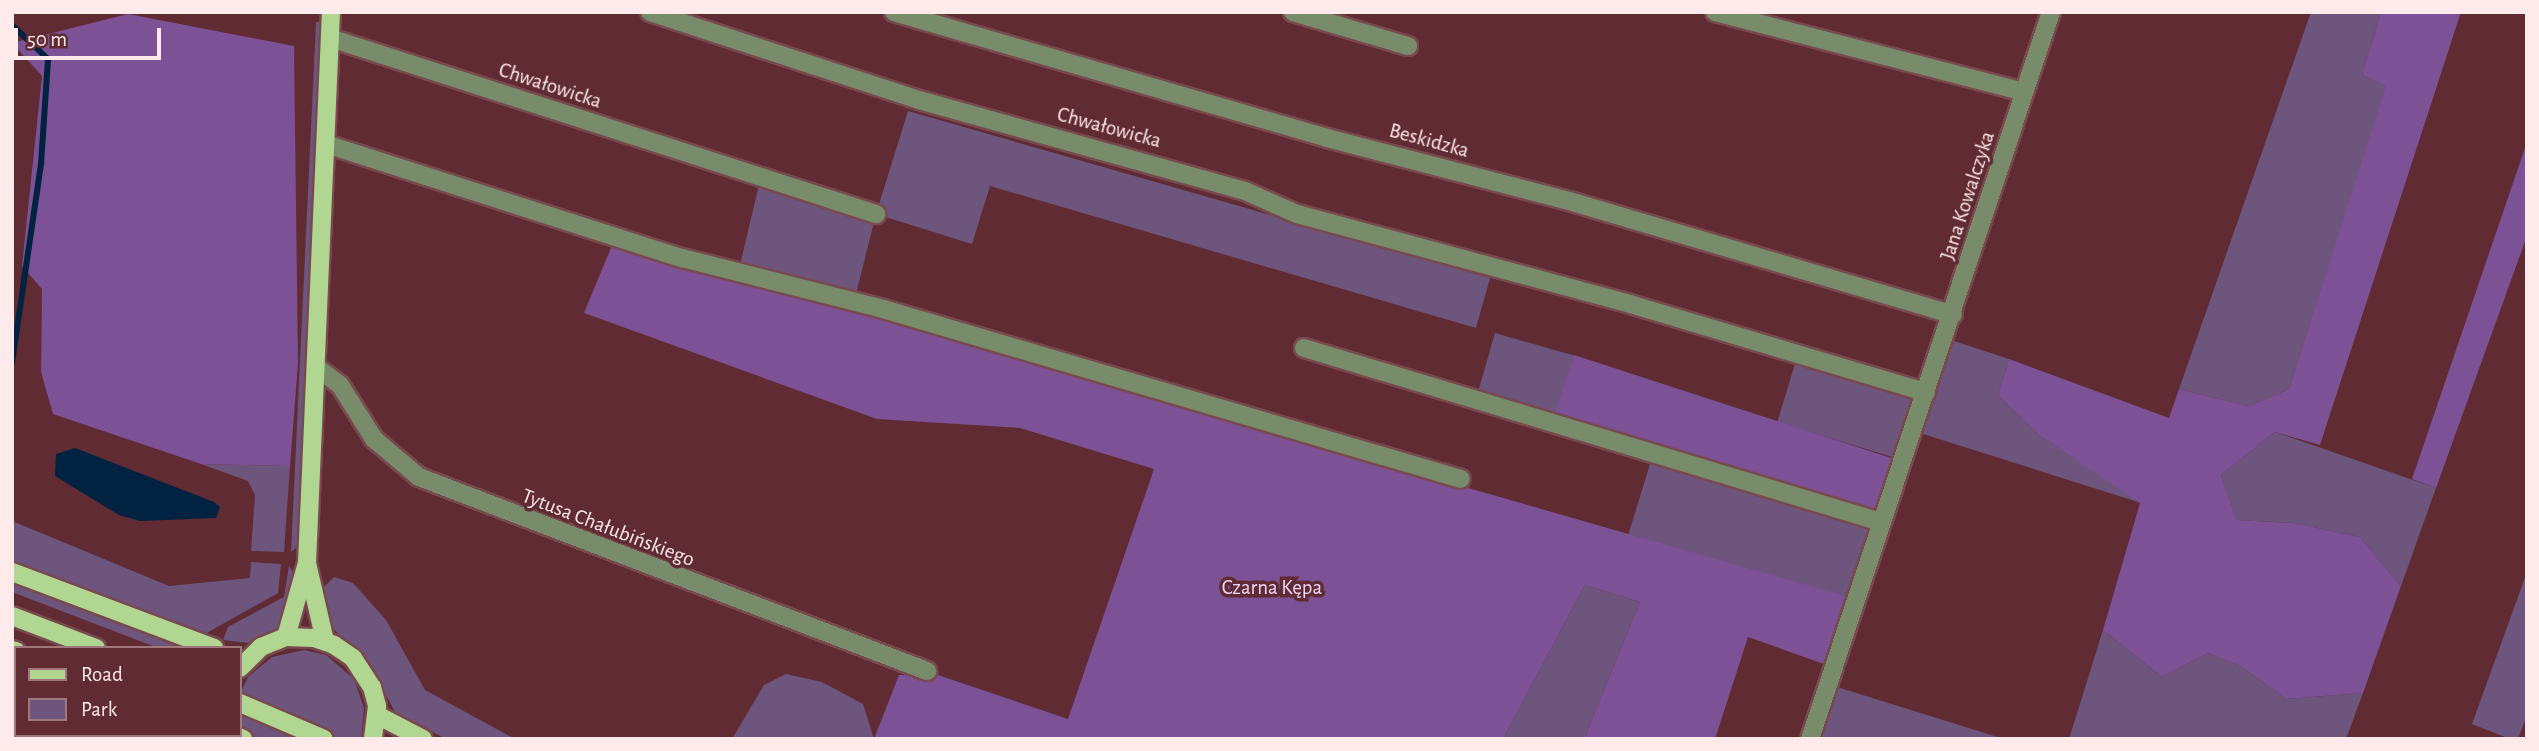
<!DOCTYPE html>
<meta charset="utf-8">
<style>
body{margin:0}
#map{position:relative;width:2539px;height:751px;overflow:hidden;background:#602b33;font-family:"Alegreya Sans",sans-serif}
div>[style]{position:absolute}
.green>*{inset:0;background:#6e557e;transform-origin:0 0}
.forest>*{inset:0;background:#7d5196;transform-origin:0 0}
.water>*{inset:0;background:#022241}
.stream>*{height:6px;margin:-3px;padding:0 3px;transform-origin:3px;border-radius:3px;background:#022241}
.roads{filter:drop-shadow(2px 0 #794950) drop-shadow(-2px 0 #794950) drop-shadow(0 2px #794950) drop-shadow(0 -2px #794950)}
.minor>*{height:18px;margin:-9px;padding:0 9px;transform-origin:9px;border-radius:9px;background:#788b6a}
.major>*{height:18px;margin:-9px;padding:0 9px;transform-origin:9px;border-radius:9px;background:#b0d692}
span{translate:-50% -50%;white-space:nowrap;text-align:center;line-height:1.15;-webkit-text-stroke:7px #602b33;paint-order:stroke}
.street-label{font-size:21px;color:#fee9eb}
.park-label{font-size:21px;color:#ecd4fb}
.frame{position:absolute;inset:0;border:14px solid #fee9eb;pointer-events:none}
.legend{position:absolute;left:14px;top:646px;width:228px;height:91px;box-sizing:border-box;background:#602b33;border:2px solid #9f777d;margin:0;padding:9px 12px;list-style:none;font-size:21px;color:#fee9eb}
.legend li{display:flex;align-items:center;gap:14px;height:35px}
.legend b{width:35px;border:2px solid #9f777d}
.scale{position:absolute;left:14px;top:28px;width:147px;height:32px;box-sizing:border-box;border:4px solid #fee9eb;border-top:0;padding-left:9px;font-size:21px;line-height:24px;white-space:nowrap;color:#fee9eb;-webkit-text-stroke:5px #602b33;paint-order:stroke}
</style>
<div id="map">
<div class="green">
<i style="clip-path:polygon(2311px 12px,2381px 12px,2362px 75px,2387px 86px,2289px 389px,2249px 406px,2179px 389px)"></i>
<i style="clip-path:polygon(316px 22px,321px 22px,310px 296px,299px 526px,297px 547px,291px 552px)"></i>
<i style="clip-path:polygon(908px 111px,1490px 278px,1476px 328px,990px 186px,972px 244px,876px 214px,854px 302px,739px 269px,759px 185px,876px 214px)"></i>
<i style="left:1495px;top:333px;width:82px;height:70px;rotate:16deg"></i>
<i style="clip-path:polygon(1954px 341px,2009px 359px,1998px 395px,2040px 436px,2141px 503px,1920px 433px)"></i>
<i style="left:1798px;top:354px;width:123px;height:71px;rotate:17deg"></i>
<i style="clip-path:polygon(2275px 432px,2436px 488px,2401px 586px,2360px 537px,2294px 523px,2237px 520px,2221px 475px)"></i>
<i style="left:1653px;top:454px;width:230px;height:84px;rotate:17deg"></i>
<i style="clip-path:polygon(201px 464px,290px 466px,284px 552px,251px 551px,255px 495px,248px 481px)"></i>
<i style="clip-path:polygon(12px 521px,169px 586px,250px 578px,251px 562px,281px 564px,278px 593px,205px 634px,12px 562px)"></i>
<i style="clip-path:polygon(289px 566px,293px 572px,288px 606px,279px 627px,249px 643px,223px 640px,228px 627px,284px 597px)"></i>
<i style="clip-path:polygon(2527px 572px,2527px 715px,2518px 739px,2510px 739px,2472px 724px)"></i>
<i style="clip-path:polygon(334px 577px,353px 583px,386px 620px,425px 690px,515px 739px,446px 739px,395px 712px,368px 661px,330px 626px,323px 588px)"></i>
<i style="clip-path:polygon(12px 581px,190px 648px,158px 648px,12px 592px)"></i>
<i style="clip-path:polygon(1585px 585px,1640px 602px,1584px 739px,1503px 739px)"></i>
<i style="clip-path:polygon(2103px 630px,2162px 677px,2208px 653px,2242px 667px,2286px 699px,2363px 693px,2346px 739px,2069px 739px)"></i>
<i style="clip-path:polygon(304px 650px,326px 655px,354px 679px,364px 708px,361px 739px,232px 739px,240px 735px,240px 694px,248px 677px,272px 657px)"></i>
<i style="clip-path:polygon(786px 674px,822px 682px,863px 704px,874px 739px,732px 739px,764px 685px)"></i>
<i style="clip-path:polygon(1837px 687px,2004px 739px,1820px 739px)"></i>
</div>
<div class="forest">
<i style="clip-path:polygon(2381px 12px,2461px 12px,2320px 445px,2275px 432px,2221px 475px,2237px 520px,2294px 523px,2360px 537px,2401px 586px,2363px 693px,2286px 699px,2242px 667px,2208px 653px,2162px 677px,2103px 630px,2140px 503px,2040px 436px,1998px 395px,2009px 359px,2169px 418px,2179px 389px,2249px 406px,2289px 389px,2386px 86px,2362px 75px)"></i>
<i style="clip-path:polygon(128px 14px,294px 46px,298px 363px,290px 466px,201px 464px,53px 414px,41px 372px,42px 289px,22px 266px,42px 76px,12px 43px)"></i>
<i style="clip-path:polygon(2527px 142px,2527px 236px,2436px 488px,2412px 479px)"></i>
<i style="clip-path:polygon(613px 243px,1845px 596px,1824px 664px,1748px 637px,1715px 739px,1584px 739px,1640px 602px,1585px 585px,1503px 739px,874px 739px,899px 675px,935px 674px,1068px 719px,1154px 469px,1020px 428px,877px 419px,584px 313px)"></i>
<i style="left:1574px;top:355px;width:336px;height:72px;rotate:18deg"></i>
</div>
<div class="water">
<i style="clip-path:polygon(75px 448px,214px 502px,220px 507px,216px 518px,140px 521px,119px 515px,55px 476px,56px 454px)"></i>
</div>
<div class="stream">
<i style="left:12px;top:25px;width:50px;rotate:43.4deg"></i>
<i style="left:48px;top:59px;width:105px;rotate:93.8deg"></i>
<i style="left:41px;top:164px;width:202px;rotate:98.3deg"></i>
</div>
<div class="roads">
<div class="minor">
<i style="left:650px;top:12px;width:283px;rotate:18.1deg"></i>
<i style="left:919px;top:100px;width:338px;rotate:15.6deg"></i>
<i style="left:1245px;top:191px;width:57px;rotate:23.9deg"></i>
<i style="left:1297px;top:214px;width:345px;rotate:15.1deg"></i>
<i style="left:1630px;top:304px;width:309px;rotate:16.6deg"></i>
<i style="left:894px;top:12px;width:451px;rotate:16.2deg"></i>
<i style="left:1327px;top:138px;width:257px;rotate:14.6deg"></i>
<i style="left:1576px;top:203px;width:393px;rotate:16.5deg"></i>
<i style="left:1293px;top:12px;width:120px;rotate:16.5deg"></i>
<i style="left:1715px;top:12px;width:319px;rotate:14.5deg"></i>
<i style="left:330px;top:38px;width:574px;rotate:17.87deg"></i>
<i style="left:326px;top:144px;width:374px;rotate:17.8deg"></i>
<i style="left:682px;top:258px;width:207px;rotate:14.2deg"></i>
<i style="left:883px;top:309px;width:602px;rotate:16.39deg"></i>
<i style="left:1304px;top:348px;width:603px;rotate:16.78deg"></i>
<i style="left:316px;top:367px;width:30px;rotate:37deg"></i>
<i style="left:340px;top:385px;width:64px;rotate:57.8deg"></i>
<i style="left:374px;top:439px;width:59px;rotate:40.2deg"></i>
<i style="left:419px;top:477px;width:544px;rotate:20.9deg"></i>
<i style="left:1810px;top:739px;width:766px;rotate:-71.66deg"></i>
</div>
<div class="major">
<i style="left:307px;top:563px;width:80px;rotate:77deg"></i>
<i style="left:12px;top:572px;width:216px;rotate:20.6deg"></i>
<i style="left:12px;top:616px;width:90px;rotate:20.9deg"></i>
<i style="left:286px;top:637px;width:77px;rotate:-74.2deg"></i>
<i style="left:307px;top:563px;width:552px;rotate:-87.51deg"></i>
<i style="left:12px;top:650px;width:4px;rotate:14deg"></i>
<i style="left:240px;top:668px;width:30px;rotate:-45deg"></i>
<i style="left:261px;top:647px;width:27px;rotate:-22deg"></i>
<i style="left:286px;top:637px;width:28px;rotate:2deg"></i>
<i style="left:314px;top:638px;width:21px;rotate:19deg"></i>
<i style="left:334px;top:645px;width:23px;rotate:34deg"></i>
<i style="left:353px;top:658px;width:35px;rotate:57deg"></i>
<i style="left:372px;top:687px;width:20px;rotate:75deg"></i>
<i style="left:377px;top:706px;width:33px;rotate:97deg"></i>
<i style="left:12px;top:689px;width:4px;rotate:14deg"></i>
<i style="left:240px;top:703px;width:91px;rotate:23.2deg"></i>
<i style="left:377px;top:715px;width:52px;rotate:27.6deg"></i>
<i style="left:139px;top:735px;width:10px;rotate:24deg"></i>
<i style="left:234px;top:735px;width:10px;rotate:24deg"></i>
<i style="left:219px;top:739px;width:4px;rotate:-76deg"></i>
</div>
</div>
<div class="street-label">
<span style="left:550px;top:86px;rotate:18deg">Chwałowicka</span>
<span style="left:1109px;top:128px;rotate:15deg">Chwałowicka</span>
<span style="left:1429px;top:141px;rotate:15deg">Beskidzka</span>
<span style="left:1968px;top:196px;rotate:-72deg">Jana Kowalczyka</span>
<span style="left:608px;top:528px;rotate:21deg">Tytusa Chałubińskiego</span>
</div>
<div class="park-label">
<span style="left:1272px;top:588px">Czarna Kępa</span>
</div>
<div class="frame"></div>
<ul class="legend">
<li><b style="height:9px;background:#b0d692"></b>Road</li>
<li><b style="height:19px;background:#6e557e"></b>Park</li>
</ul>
<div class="scale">50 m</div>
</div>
